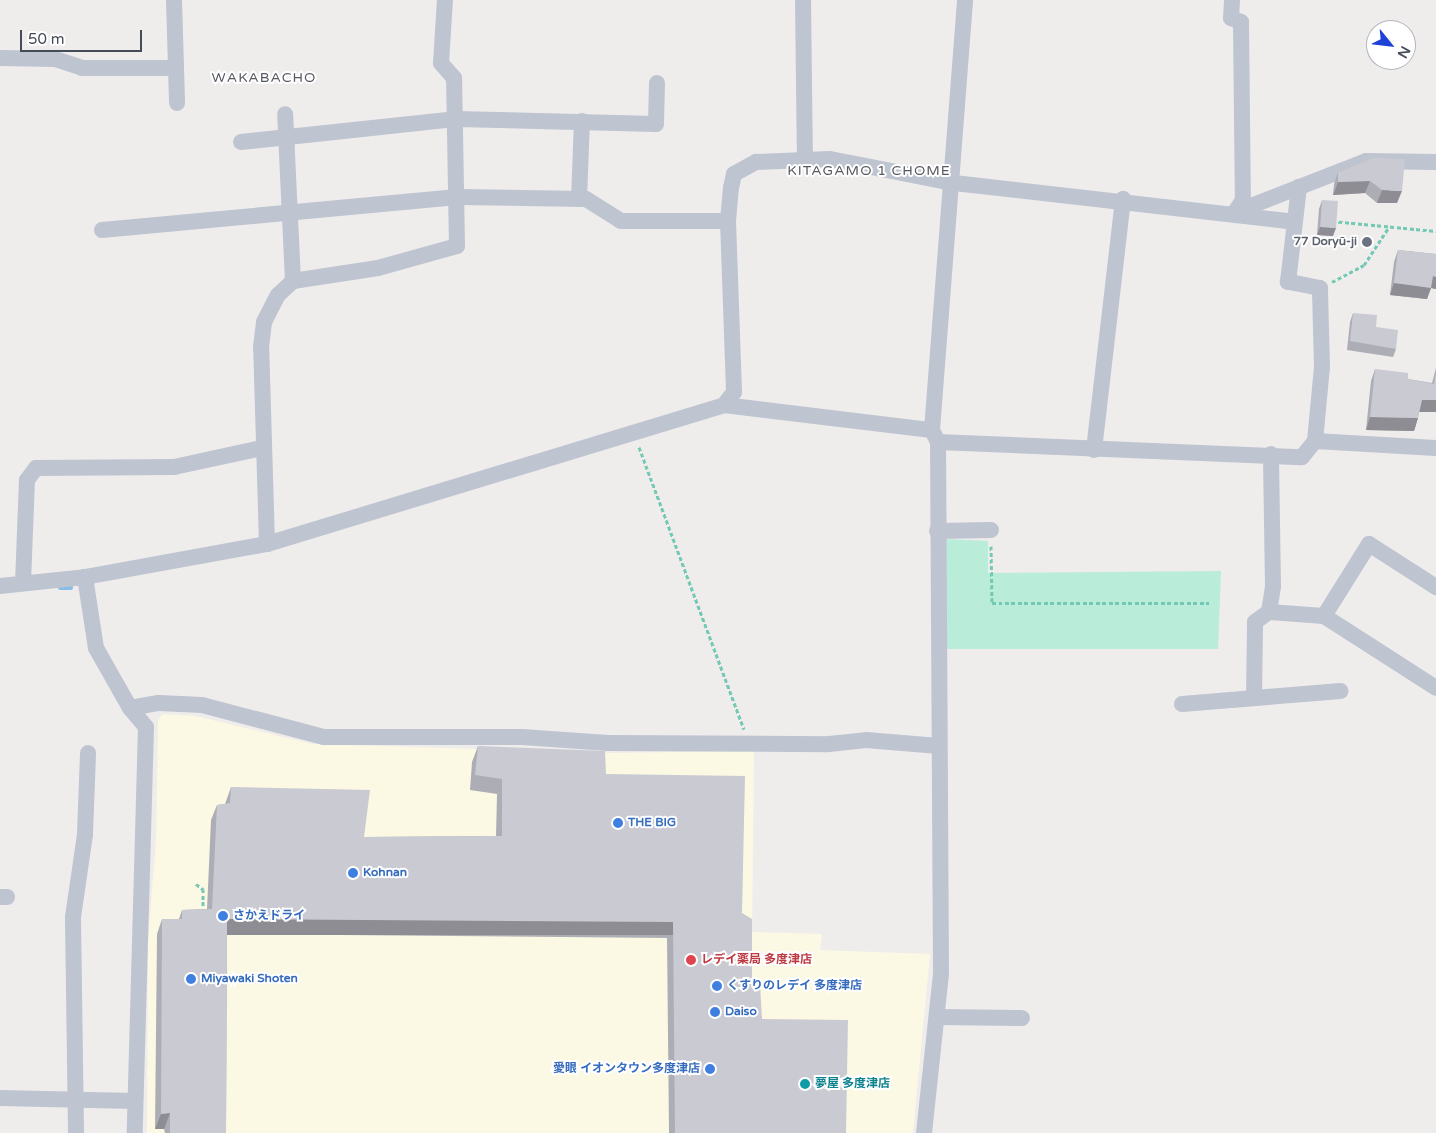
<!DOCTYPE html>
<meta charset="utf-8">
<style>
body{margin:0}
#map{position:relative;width:1436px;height:1133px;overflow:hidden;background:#efecec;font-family:"Varela Round","Noto Sans JP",sans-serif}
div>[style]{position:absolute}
.commercial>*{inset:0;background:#fbf9e4}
.green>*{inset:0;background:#baecda}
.stream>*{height:5px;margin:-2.5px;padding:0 2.5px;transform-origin:2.5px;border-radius:2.5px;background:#88bde8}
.path>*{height:3px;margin-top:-1.5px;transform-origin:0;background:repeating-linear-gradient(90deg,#73c9b3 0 4px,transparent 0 6.5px)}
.minor>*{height:16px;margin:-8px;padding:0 8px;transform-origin:8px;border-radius:8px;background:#bfc4d1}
.wall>*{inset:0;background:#adaeb5}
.shaded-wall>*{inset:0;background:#8d8d93;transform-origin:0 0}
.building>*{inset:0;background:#c9cad2;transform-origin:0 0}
.dots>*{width:14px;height:14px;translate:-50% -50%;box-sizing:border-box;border:2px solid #fff;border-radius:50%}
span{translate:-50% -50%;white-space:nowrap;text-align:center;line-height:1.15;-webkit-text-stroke:4px #fff;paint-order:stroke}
.worship-label{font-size:12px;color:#5b616d;font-weight:700}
.right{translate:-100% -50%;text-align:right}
.shop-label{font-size:12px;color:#366cbe;font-weight:700}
.left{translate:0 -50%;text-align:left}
.health-label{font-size:12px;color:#be3a42;font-weight:700}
.culture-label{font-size:12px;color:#0d838f;font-weight:700}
.neighbourhood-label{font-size:14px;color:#595a61;letter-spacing:1px}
.north{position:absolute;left:1366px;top:20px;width:50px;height:50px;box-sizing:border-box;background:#fff;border:1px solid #b5b7bd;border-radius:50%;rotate:119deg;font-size:14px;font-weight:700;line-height:20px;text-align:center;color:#454b59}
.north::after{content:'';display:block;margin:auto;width:18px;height:22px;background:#1e42d7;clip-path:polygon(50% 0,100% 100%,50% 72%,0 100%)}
.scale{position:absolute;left:20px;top:30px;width:122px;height:22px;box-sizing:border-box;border:2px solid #454b59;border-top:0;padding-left:6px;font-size:15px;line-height:18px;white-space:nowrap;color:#454b59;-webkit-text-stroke:4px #fff;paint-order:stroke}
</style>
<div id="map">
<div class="commercial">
<i style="clip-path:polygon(163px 714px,196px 716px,312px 744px,610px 753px,754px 751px,752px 932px,822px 934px,820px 950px,930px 954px,913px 1133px,147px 1133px,148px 940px,156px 841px,158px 720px)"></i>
</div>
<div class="green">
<i style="clip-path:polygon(945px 539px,988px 541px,988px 573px,1221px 571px,1218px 649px,945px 649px)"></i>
</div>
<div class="stream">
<i style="left:60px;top:587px;width:10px"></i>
</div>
<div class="path">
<i style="left:1332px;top:221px;width:104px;rotate:5.5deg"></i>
<i style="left:1332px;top:282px;width:36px;rotate:-28deg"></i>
<i style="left:1364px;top:265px;width:45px;rotate:-56.7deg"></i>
<i style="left:639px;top:447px;width:301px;rotate:69.6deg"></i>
<i style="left:991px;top:546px;width:57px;rotate:89deg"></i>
<i style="left:992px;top:603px;width:217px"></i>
<i style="left:196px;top:884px;width:9px;rotate:36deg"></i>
<i style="left:203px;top:889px;width:22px;rotate:90deg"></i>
</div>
<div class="minor">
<i style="left:174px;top:0;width:103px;rotate:88.3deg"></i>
<i style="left:803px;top:0;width:157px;rotate:89.3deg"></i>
<i style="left:1232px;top:0;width:18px;rotate:93deg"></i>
<i style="left:1231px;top:18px;width:11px;rotate:22deg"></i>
<i style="left:1241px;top:22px;width:178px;rotate:89.4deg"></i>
<i style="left:1243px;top:200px;width:14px;rotate:124deg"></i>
<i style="left:0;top:58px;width:55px;rotate:1deg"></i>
<i style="left:55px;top:59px;width:28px;rotate:18deg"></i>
<i style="left:82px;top:68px;width:94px"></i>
<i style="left:241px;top:142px;width:215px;rotate:-6.1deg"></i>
<i style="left:455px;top:119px;width:201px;rotate:1.4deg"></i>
<i style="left:656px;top:124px;width:41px;rotate:-88.6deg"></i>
<i style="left:579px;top:199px;width:78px;rotate:-87.8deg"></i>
<i style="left:1238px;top:211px;width:137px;rotate:-21.3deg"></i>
<i style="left:1366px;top:161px;width:70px;rotate:0.8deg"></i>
<i style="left:102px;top:230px;width:357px;rotate:-5.3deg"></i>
<i style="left:457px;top:197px;width:129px;rotate:0.9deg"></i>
<i style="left:586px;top:199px;width:41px;rotate:32.2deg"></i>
<i style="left:621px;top:221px;width:107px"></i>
<i style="left:293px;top:281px;width:86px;rotate:-8.7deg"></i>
<i style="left:378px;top:268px;width:82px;rotate:-15.6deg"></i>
<i style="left:457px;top:246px;width:168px;rotate:-91deg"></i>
<i style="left:454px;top:78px;width:20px;rotate:-131deg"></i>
<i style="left:441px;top:63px;width:63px;rotate:-86.4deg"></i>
<i style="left:724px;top:405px;width:16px;rotate:-52deg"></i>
<i style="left:734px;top:392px;width:171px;rotate:-92deg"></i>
<i style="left:728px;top:221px;width:33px;rotate:-85deg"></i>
<i style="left:731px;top:188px;width:14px;rotate:-78deg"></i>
<i style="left:734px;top:174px;width:25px;rotate:-29deg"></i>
<i style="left:756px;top:162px;width:74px;rotate:-2.3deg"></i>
<i style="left:830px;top:159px;width:126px;rotate:11deg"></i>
<i style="left:954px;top:183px;width:342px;rotate:6.5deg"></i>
<i style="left:1315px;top:441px;width:121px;rotate:3.3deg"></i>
<i style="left:938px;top:442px;width:364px;rotate:2.4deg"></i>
<i style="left:1302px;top:457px;width:21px;rotate:-51deg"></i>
<i style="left:1315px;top:441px;width:74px;rotate:-84.6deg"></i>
<i style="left:1322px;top:367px;width:79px;rotate:-91.5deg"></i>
<i style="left:1320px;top:288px;width:33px;rotate:-169deg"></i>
<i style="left:1288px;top:282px;width:96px;rotate:-83.4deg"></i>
<i style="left:1094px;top:450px;width:253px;rotate:-83.4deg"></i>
<i style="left:937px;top:531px;width:54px;rotate:-1.1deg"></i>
<i style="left:267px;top:544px;width:197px;rotate:-91.7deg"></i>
<i style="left:261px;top:347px;width:25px;rotate:-83deg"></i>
<i style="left:264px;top:322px;width:30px;rotate:-63deg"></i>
<i style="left:278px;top:295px;width:21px;rotate:-43deg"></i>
<i style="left:293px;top:281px;width:167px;rotate:-92.7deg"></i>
<i style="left:85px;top:577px;width:72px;rotate:81.2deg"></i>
<i style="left:96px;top:648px;width:69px;rotate:60.5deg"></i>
<i style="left:130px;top:708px;width:29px;rotate:-10deg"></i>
<i style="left:159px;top:703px;width:43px;rotate:2.7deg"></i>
<i style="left:202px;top:705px;width:126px;rotate:14.7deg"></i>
<i style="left:324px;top:737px;width:198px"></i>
<i style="left:522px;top:737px;width:86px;rotate:4deg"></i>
<i style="left:608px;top:743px;width:221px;rotate:0.3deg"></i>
<i style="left:829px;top:744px;width:37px;rotate:-6deg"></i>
<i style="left:866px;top:740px;width:73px;rotate:4.7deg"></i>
<i style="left:23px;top:583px;width:103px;rotate:-87.8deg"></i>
<i style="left:27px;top:480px;width:15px;rotate:-53deg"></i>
<i style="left:36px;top:468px;width:138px;rotate:-0.4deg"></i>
<i style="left:174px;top:467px;width:90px;rotate:-12.2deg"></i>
<i style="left:0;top:586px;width:85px;rotate:-6deg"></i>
<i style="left:85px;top:577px;width:185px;rotate:-10.3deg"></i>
<i style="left:267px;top:544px;width:478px;rotate:-16.9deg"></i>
<i style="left:724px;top:405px;width:209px;rotate:6.9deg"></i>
<i style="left:1269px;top:612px;width:55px;rotate:4.2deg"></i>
<i style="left:1324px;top:616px;width:133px;rotate:32.7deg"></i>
<i style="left:1324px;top:616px;width:85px;rotate:-58deg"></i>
<i style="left:1369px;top:544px;width:80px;rotate:32.7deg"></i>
<i style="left:1254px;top:698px;width:76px;rotate:-89.2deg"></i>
<i style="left:1255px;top:622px;width:17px;rotate:-36deg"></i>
<i style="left:1269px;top:612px;width:26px;rotate:-81deg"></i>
<i style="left:1273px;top:586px;width:132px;rotate:-90.9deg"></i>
<i style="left:1182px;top:704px;width:159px;rotate:-4.7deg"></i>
<i style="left:130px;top:708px;width:25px;rotate:50deg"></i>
<i style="left:146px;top:727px;width:406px;rotate:91.6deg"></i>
<i style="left:0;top:897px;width:7px"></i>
<i style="left:937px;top:1017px;width:85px;rotate:0.7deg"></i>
<i style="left:0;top:1098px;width:135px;rotate:1.3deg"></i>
<i style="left:76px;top:1133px;width:216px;rotate:-90.8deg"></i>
<i style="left:73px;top:917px;width:83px;rotate:-81.7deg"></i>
<i style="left:85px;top:835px;width:82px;rotate:-87.9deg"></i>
<i style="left:924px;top:1133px;width:160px;rotate:-83.9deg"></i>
<i style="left:941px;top:974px;width:532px;rotate:-90.32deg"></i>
<i style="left:938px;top:442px;width:13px;rotate:-117deg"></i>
<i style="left:932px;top:430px;width:431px;rotate:-85.6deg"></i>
</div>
<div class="wall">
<i style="clip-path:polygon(1372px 158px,1397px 203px,1377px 203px,1365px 193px,1333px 195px,1334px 184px,1338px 172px)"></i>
<i style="clip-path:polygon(1322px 200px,1333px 236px,1317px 235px,1319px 209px)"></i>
<i style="clip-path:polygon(1398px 250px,1436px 254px,1436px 289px,1431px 288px,1427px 299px,1390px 295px,1394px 262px)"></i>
<i style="clip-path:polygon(1353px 313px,1376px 327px,1396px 349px,1393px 357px,1347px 350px,1350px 322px)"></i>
<i style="clip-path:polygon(1436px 368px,1436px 412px,1419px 412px,1418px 418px,1414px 431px,1366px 430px,1371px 381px,1375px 369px,1408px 379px,1432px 383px)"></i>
<i style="clip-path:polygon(478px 746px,606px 774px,742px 913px,752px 984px,762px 1019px,846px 1133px,669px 1133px,667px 938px,227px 934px,226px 1133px,165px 1133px,164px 1129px,155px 1129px,157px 934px,162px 919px,179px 919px,182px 910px,207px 909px,211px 820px,217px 805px,225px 804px,231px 787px,364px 837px,496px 836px,497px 794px,470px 790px,472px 762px)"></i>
</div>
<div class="shaded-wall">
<i style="clip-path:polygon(1370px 181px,1365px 193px,1333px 195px,1338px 182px)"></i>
<i style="clip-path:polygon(1382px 190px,1402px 191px,1397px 203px,1377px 203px)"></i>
<i style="clip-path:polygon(1320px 227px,1336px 228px,1333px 236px,1317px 235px)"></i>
<i style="clip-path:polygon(1433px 276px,1436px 277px,1436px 289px,1431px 288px,1427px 299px,1390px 295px,1394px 283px)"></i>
<i style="clip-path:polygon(1422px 400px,1436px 400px,1436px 412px,1417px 412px)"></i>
<i style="clip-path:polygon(1370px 417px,1418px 418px,1414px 431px,1366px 430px)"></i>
<i style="left:227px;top:919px;width:446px;height:16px"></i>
<i style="clip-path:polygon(170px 1113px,164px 1129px,155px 1129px,161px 1114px)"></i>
</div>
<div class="building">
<i style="clip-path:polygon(1372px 158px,1405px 159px,1402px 191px,1382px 190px,1370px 181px,1338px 182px,1338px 172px)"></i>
<i style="left:1322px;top:200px;width:16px;height:27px;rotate:4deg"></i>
<i style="clip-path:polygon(1398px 250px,1436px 254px,1436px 277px,1433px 276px,1431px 288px,1394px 283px)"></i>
<i style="clip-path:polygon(1353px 313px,1377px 315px,1376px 327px,1398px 330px,1396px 349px,1350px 341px)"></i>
<i style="clip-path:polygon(1375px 369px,1408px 373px,1408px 379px,1434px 384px,1436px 373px,1436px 400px,1422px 400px,1418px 418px,1370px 417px)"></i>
<i style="clip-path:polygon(478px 746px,605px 751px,606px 774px,745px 776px,742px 913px,752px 919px,752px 984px,760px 984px,762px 1019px,848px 1020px,846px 1133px,675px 1133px,673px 922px,227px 919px,226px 1133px,170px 1133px,170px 1113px,161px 1114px,162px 919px,182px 919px,182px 910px,212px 909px,217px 805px,230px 803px,231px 787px,370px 790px,364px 837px,502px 836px,502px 779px,475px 775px)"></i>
</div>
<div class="dots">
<i style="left:1367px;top:242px;background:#6b7280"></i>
<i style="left:618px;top:823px;background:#3f7fe0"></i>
<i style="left:353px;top:873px;background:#3f7fe0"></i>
<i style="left:223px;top:916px;background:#3f7fe0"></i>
<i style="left:691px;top:960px;background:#e0444e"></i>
<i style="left:191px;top:979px;background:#3f7fe0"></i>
<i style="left:717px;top:986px;background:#3f7fe0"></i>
<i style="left:715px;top:1012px;background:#3f7fe0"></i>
<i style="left:710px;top:1069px;background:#3f7fe0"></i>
<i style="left:805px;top:1084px;background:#0f9aa8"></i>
</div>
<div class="worship-label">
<span class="right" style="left:1357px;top:242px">77 Doryū-ji</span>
</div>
<div class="shop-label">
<span class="left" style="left:628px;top:823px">THE BIG</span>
<span class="left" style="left:363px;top:873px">Kohnan</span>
<span class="left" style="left:233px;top:916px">さかえドライ</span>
<span class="left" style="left:201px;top:979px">Miyawaki Shoten</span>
<span class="left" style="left:727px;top:986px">くすりのレデイ 多度津店</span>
<span class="left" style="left:725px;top:1012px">Daiso</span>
<span class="right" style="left:700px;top:1069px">愛眼 イオンタウン多度津店</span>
</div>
<div class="health-label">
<span class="left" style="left:701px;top:960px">レデイ薬局 多度津店</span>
</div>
<div class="culture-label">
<span class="left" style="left:815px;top:1084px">夢屋 多度津店</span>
</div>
<div class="neighbourhood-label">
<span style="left:264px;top:78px">WAKABACHO</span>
<span style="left:869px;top:171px">KITAGAMO 1 CHOME</span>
</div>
<div class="north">N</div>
<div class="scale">50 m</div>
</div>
